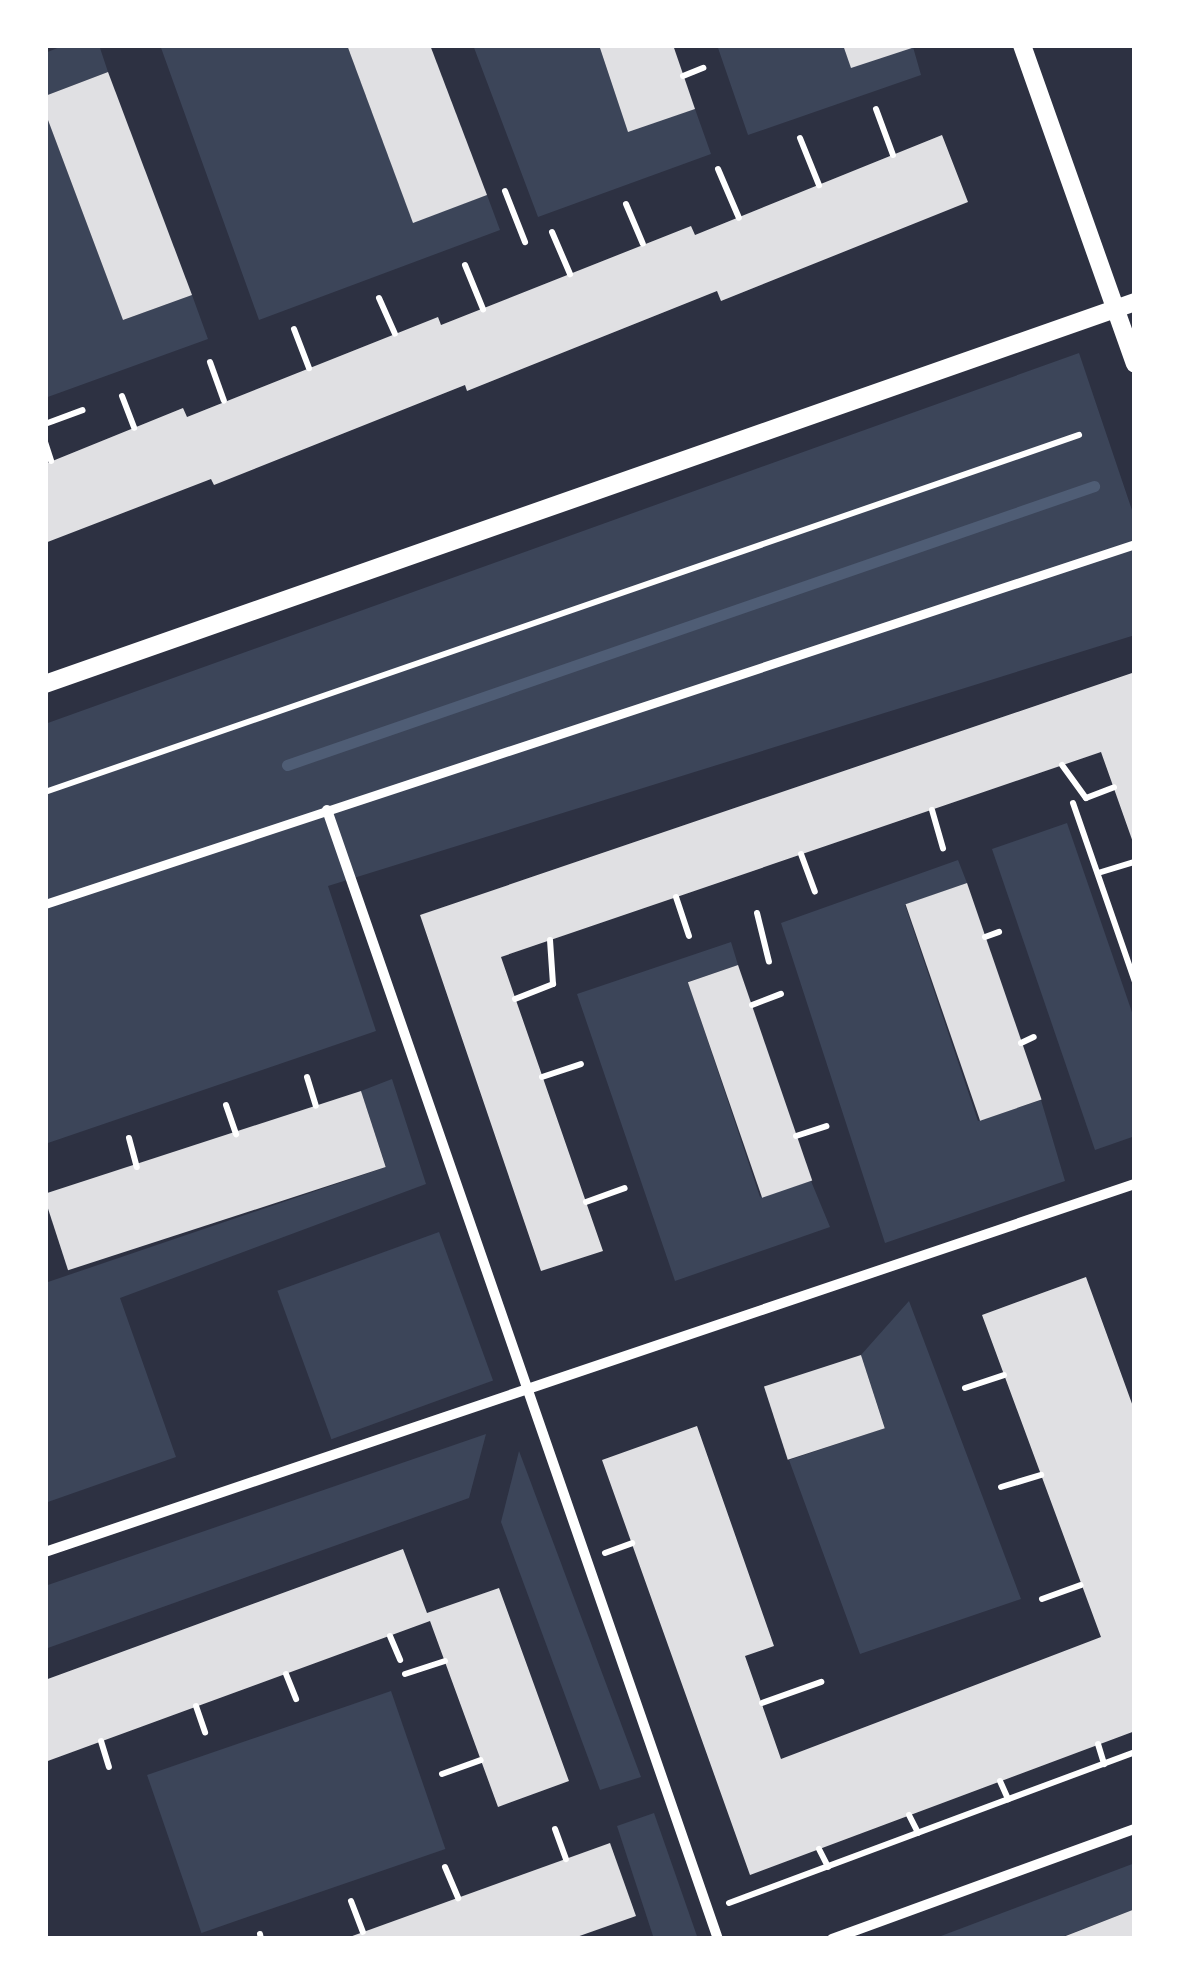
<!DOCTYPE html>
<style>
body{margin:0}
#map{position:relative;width:1180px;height:1984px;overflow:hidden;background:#2d3142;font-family:"Fira Sans Condensed",sans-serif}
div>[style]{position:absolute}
.green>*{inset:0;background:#3c4559;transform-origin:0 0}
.stream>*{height:11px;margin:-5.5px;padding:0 5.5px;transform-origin:5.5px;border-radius:5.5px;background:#4f5d75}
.building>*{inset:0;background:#e0e0e3;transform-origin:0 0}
.path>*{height:6px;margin:-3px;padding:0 3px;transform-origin:3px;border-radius:3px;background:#fff}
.pedestrian>*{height:9px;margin:-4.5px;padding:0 4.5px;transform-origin:4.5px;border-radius:4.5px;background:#fff}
.minor>*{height:10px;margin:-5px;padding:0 5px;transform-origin:5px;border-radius:5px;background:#fff}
.tertiary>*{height:18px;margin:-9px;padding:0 9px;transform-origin:9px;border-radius:9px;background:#fff}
span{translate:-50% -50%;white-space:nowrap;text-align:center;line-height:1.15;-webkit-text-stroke:10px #fff;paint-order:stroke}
.frame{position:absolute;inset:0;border:48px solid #fff;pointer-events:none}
</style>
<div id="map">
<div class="green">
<i style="clip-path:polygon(65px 45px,99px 45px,108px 72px,45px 96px,45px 53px)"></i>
<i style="clip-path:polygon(160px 45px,347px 45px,413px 222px,487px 195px,500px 230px,259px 320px)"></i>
<i style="clip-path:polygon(473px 45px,599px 45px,628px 131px,695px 109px,711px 154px,538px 217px)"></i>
<i style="clip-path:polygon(717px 45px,843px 45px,851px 67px,913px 47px,921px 75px,748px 135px)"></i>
<i style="clip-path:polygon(45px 112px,123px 320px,192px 295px,208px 339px,45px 398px)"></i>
<i style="clip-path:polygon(1079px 353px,1135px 519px,1135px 635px,328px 886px,376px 1031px,45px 1144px,45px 724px)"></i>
<i style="clip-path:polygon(1067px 823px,1135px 1021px,1135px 1136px,1095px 1150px,992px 849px)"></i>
<i style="clip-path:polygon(958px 860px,967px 883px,905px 905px,978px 1121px,1041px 1100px,1065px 1181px,885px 1243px,781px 923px)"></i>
<i style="clip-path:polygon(731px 942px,738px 965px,688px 982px,760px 1197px,811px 1181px,830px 1227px,675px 1281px,577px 994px)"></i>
<i style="clip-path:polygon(392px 1079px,426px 1184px,120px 1298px,176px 1457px,45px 1503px,45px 1283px,386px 1167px,361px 1091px)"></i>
<i style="left:439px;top:1232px;width:158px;height:172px;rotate:70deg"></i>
<i style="clip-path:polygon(909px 1301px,1021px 1599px,860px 1654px,789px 1460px,885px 1428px,861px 1355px)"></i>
<i style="clip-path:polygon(486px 1434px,469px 1498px,45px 1649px,45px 1586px)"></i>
<i style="clip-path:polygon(519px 1451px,641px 1777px,600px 1790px,501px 1522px)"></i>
<i style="left:391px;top:1691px;width:167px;height:258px;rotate:71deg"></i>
<i style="clip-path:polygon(654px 1813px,698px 1939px,654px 1939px,617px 1826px)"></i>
<i style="clip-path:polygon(1135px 1863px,1135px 1909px,1057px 1939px,933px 1939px)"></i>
</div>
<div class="stream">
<i style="left:287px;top:765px;width:854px;rotate:-19.07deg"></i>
</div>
<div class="building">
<i style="clip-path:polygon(347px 45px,430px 45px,487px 195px,413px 223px)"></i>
<i style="clip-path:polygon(599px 45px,673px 45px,695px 109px,628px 132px)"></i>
<i style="clip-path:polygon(843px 45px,917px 45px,918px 46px,851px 68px)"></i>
<i style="clip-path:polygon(108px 72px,192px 295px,123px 320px,45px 112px,45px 96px)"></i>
<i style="clip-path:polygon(942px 135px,968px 202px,721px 301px,717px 291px,467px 391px,465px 385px,214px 485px,211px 479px,45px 543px,45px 464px,183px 408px,187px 417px,438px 317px,441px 325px,691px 226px,695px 235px)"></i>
<i style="clip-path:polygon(1135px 672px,1135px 848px,1101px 752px,501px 957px,603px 1251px,541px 1271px,420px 915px)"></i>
<i style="left:967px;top:883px;width:229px;height:65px;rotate:71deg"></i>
<i style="left:738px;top:965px;width:228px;height:53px;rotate:71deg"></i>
<i style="left:361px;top:1091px;width:80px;height:334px;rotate:72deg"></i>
<i style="clip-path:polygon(1086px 1277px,1135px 1412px,1135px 1731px,750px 1875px,602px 1460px,697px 1426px,774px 1646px,745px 1656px,781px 1759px,1101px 1637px,982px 1315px)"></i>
<i style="left:861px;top:1355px;width:77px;height:102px;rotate:72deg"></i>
<i style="clip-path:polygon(403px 1549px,427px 1613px,499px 1588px,569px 1781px,498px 1807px,430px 1621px,45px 1762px,45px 1680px)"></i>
<i style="clip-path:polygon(610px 1843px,636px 1916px,571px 1939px,344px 1939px)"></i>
<i style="clip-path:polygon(1135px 1909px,1135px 1939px,1058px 1939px)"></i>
</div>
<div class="path">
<i style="left:683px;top:76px;width:22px;rotate:-22deg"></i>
<i style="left:876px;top:109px;width:49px;rotate:69.7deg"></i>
<i style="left:800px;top:138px;width:51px;rotate:68deg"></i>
<i style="left:718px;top:169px;width:53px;rotate:66.8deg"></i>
<i style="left:505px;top:191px;width:55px;rotate:68.6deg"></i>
<i style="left:626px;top:204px;width:43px;rotate:67deg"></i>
<i style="left:552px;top:232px;width:46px;rotate:66.8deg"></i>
<i style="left:465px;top:265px;width:48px;rotate:67.8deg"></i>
<i style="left:379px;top:298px;width:39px;rotate:66deg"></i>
<i style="left:294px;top:329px;width:42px;rotate:69deg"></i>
<i style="left:210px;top:362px;width:41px;rotate:70.3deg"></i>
<i style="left:122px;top:396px;width:34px;rotate:69deg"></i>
<i style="left:45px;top:424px;width:40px;rotate:-20.2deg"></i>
<i style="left:45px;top:442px;width:20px;rotate:72deg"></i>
<i style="left:1062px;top:765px;width:41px;rotate:54deg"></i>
<i style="left:1086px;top:798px;width:30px;rotate:-21deg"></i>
<i style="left:45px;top:792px;width:1094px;rotate:-19.05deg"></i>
<i style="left:1073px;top:803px;width:189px;rotate:70.9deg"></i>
<i style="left:932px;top:810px;width:40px;rotate:74deg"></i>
<i style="left:801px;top:854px;width:40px;rotate:69.8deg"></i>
<i style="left:1098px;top:873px;width:39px;rotate:-17deg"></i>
<i style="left:676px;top:897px;width:41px;rotate:71.6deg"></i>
<i style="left:757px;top:913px;width:50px;rotate:76.2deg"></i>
<i style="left:985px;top:937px;width:15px;rotate:-20deg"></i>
<i style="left:515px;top:999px;width:41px;rotate:-21.5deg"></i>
<i style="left:553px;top:984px;width:44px;rotate:-93.9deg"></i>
<i style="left:752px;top:1005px;width:31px;rotate:-21deg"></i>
<i style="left:1021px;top:1043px;width:14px;rotate:-25deg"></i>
<i style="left:307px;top:1077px;width:30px;rotate:73deg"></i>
<i style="left:542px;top:1077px;width:41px;rotate:-18.4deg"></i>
<i style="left:226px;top:1105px;width:31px;rotate:71deg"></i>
<i style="left:796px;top:1136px;width:32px;rotate:-18deg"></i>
<i style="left:129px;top:1138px;width:30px;rotate:75deg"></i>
<i style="left:586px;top:1202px;width:41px;rotate:-19.7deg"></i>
<i style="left:965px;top:1388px;width:41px;rotate:-18.4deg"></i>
<i style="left:1001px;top:1487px;width:42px;rotate:-16.7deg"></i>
<i style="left:605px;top:1553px;width:29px;rotate:-20deg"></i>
<i style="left:1042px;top:1599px;width:41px;rotate:-19.7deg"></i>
<i style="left:390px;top:1636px;width:26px;rotate:67deg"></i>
<i style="left:286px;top:1674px;width:27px;rotate:68deg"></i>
<i style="left:405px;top:1674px;width:42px;rotate:-18deg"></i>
<i style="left:762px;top:1703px;width:63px;rotate:-19.6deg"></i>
<i style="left:196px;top:1706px;width:28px;rotate:71deg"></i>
<i style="left:101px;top:1741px;width:27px;rotate:73deg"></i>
<i style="left:1098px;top:1744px;width:21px;rotate:73deg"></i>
<i style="left:442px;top:1774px;width:41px;rotate:-19.7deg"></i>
<i style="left:1000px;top:1781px;width:20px;rotate:66deg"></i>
<i style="left:909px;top:1815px;width:20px;rotate:63deg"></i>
<i style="left:555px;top:1829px;width:32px;rotate:70deg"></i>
<i style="left:819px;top:1849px;width:20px;rotate:63deg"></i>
<i style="left:445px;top:1867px;width:34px;rotate:67deg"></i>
<i style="left:351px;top:1901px;width:33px;rotate:69deg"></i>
<i style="left:729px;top:1903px;width:433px;rotate:-20.4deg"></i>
<i style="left:260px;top:1934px;width:5px;rotate:79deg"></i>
</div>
<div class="pedestrian">
<i style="left:45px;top:904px;width:1148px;rotate:-18.28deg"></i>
</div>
<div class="minor">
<i style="left:327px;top:810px;width:1195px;rotate:70.9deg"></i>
<i style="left:45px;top:1552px;width:1150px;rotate:-18.66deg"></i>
<i style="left:832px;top:1939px;width:322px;rotate:-20deg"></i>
</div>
<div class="tertiary">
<i style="left:1022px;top:45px;width:338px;rotate:70.5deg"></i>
<i style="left:45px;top:684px;width:1155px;rotate:-19.31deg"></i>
</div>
<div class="frame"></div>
</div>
